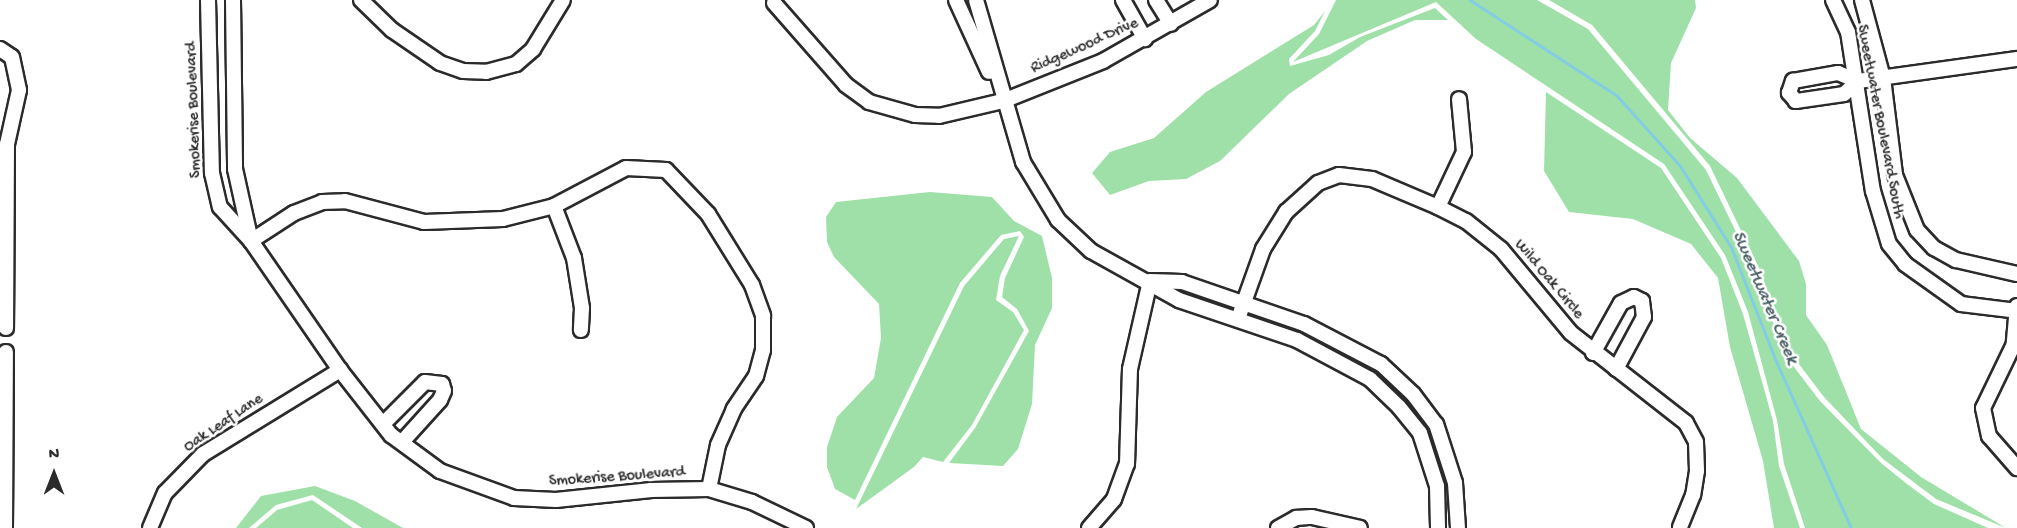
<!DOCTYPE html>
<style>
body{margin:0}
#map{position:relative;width:2017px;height:528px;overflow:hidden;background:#fff;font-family:"Gochi Hand",sans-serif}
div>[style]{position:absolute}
.green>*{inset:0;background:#9fe0a9}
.stream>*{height:3px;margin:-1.5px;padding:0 1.5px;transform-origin:1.5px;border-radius:1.5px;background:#83cde4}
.roads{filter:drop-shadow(2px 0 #2b2b2b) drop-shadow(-2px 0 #2b2b2b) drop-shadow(0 2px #2b2b2b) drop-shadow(0 -2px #2b2b2b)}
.minor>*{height:14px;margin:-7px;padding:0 7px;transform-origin:7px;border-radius:7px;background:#fff}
span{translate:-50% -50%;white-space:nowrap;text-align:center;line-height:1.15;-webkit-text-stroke:5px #fff;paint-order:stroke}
.street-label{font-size:16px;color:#2b2b2b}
.water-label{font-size:18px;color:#455c62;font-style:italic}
.north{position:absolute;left:24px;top:444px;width:60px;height:60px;-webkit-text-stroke:4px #fff;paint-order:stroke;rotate:0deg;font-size:16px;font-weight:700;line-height:24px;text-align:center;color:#2b2b2b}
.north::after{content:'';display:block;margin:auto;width:21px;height:27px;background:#2b2b2b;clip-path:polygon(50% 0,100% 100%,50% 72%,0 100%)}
</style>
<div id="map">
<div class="green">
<i style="clip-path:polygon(1336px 0,1537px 0,1588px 29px,1706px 170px,1755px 271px,1784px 354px,1820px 401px,1881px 463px,1907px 484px,1934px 504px,1988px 528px,1805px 528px,1784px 464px,1777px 420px,1748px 312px,1725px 255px,1664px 164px,1476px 39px,1436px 2px,1293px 62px,1319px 34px)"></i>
<i style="clip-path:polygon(1549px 0,1695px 0,1696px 8px,1671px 63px,1668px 110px,1690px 138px,1737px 178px,1799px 261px,1806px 284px,1806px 315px,1827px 345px,1861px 429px,1921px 477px,2006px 528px,1936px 499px,1883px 459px,1824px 397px,1789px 351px,1759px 268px,1710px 166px,1592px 25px)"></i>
<i style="clip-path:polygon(1435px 8px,1448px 20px,1415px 20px,1367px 41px,1289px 94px,1220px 161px,1186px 179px,1149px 181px,1110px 195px,1092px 173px,1110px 152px,1154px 138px,1206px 92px,1314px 25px,1325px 11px,1315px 31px,1289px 59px,1290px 66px,1329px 55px,1360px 37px)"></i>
<i style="clip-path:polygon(1546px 92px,1661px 168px,1721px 258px,1743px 314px,1773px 421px,1779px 466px,1800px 528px,1774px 528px,1763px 461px,1730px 347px,1718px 278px,1691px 244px,1633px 219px,1569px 212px,1544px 171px)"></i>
<i style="clip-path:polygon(930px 192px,992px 197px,1014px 221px,1042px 236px,1052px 278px,1052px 308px,1035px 345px,1032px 404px,1018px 449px,1003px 466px,949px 463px,975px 428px,1029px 331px,1017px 309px,1002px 297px,1005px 278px,1024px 237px,1020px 231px,1001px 235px,960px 283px,855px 500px,835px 489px,827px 467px,827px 447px,837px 417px,874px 378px,881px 338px,879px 304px,834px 257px,827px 242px,826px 217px,836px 202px)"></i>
<i style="clip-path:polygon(1019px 236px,1000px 276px,996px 300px,1013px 312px,1024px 330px,972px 425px,943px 462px,923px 457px,914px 467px,856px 509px,964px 286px,1004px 239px)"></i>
<i style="clip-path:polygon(315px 486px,355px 501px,403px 528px,362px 528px,313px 495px,276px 505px,249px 528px,236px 528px,261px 496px)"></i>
<i style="clip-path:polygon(312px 500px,353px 528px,256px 528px,277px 510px)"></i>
</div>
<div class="stream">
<i style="left:1470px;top:0;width:176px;rotate:33.1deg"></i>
<i style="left:1617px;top:96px;width:94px;rotate:48deg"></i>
<i style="left:1680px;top:166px;width:96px;rotate:57.8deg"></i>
<i style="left:1731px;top:247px;width:123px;rotate:68.5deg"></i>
<i style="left:1776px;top:361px;width:183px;rotate:65.8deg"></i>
</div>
<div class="roads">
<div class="minor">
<i style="left:208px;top:0;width:173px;rotate:88.7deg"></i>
<i style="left:212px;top:173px;width:35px;rotate:77deg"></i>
<i style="left:220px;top:207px;width:46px;rotate:47.6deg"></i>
<i style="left:251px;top:241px;width:157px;rotate:55.4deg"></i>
<i style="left:340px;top:370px;width:83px;rotate:51.9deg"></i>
<i style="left:391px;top:435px;width:61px;rotate:36.3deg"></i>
<i style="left:440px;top:471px;width:79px;rotate:20deg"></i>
<i style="left:514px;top:498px;width:42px;rotate:2.7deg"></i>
<i style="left:556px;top:500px;width:96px;rotate:-6deg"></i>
<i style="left:651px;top:490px;width:58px;rotate:-1deg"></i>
<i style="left:709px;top:489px;width:45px;rotate:16.8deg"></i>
<i style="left:752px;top:502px;width:60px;rotate:25.7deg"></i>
<i style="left:233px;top:0;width:169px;rotate:89.3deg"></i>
<i style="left:235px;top:169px;width:74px;rotate:77.5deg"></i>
<i style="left:361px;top:0;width:43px;rotate:44.1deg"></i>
<i style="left:392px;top:30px;width:58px;rotate:34.5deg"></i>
<i style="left:440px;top:63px;width:24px;rotate:19deg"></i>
<i style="left:463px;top:71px;width:23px;rotate:2deg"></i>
<i style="left:486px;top:72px;width:31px;rotate:-15deg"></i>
<i style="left:516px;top:64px;width:23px;rotate:-41deg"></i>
<i style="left:533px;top:49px;width:57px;rotate:-58.5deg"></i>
<i style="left:956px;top:0;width:79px;rotate:65.4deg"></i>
<i style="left:976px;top:0;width:169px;rotate:73.8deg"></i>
<i style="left:1023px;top:162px;width:68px;rotate:58.9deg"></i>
<i style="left:1058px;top:220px;width:45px;rotate:43.2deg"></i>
<i style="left:1091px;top:251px;width:101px;rotate:29.1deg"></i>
<i style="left:1179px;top:300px;width:125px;rotate:18.7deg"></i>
<i style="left:1297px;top:340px;width:83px;rotate:28.1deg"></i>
<i style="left:1370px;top:379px;width:40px;rotate:44deg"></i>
<i style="left:1399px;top:407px;width:33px;rotate:51deg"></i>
<i style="left:1420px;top:433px;width:56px;rotate:72.2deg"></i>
<i style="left:1437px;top:486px;width:42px;rotate:88.6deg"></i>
<i style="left:1123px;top:0;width:45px;rotate:60.6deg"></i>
<i style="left:1156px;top:0;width:28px;rotate:58deg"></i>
<i style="left:1833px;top:0;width:35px;rotate:65deg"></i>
<i style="left:1848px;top:32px;width:161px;rotate:81.1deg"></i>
<i style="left:1873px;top:191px;width:55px;rotate:73.2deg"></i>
<i style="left:1889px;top:244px;width:26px;rotate:51deg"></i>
<i style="left:1905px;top:264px;width:69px;rotate:35.5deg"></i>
<i style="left:1961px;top:304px;width:56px;rotate:7.1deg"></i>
<i style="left:1862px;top:0;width:81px;rotate:74.9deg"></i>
<i style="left:1883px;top:78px;width:98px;rotate:82.9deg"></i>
<i style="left:1895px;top:175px;width:59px;rotate:68.2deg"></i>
<i style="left:1917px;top:230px;width:25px;rotate:47deg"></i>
<i style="left:1934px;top:248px;width:25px;rotate:29deg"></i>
<i style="left:1956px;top:260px;width:63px;rotate:12.9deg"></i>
<i style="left:774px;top:3px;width:109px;rotate:48.7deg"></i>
<i style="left:846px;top:85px;width:29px;rotate:36deg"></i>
<i style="left:869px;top:102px;width:48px;rotate:15.8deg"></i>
<i style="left:915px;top:115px;width:24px;rotate:2deg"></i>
<i style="left:939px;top:116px;width:66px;rotate:-13.2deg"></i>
<i style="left:1003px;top:101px;width:108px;rotate:-21.8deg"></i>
<i style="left:1103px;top:61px;width:123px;rotate:-29.7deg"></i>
<i style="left:0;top:49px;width:14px;rotate:34deg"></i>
<i style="left:12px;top:57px;width:34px;rotate:78deg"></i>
<i style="left:19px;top:90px;width:55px;rotate:102.5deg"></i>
<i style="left:7px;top:144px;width:184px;rotate:90.3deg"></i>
<i style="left:1858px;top:81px;width:19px;rotate:137deg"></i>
<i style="left:1844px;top:94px;width:49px;rotate:171.7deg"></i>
<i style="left:1796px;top:101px;width:11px;rotate:-131deg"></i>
<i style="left:1789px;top:93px;width:13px;rotate:-72deg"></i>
<i style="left:1793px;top:81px;width:46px;rotate:-10.1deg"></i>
<i style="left:1838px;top:73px;width:22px;rotate:22deg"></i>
<i style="left:1858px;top:81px;width:161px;rotate:-7.9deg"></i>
<i style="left:554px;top:206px;width:56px;rotate:69deg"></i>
<i style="left:574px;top:258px;width:51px;rotate:80.9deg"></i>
<i style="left:582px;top:308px;width:22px;rotate:93deg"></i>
<i style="left:1438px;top:207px;width:61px;rotate:-64.7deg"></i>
<i style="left:1464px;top:152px;width:53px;rotate:-95.4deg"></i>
<i style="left:251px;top:241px;width:51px;rotate:-33.1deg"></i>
<i style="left:294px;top:213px;width:30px;rotate:-21deg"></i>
<i style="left:322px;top:202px;width:23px;rotate:-2deg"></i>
<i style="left:345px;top:201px;width:82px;rotate:14.9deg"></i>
<i style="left:424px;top:222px;width:79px;rotate:-2.2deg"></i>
<i style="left:503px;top:219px;width:53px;rotate:-14.3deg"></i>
<i style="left:554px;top:206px;width:81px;rotate:-27.8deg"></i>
<i style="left:626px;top:168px;width:40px;rotate:2.9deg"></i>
<i style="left:666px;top:170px;width:61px;rotate:46.3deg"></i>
<i style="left:708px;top:214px;width:84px;rotate:58.2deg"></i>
<i style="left:752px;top:285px;width:33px;rotate:70deg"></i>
<i style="left:763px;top:316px;width:34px;rotate:90deg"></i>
<i style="left:763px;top:350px;width:27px;rotate:105deg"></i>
<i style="left:756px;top:376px;width:40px;rotate:124deg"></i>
<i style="left:734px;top:409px;width:39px;rotate:114deg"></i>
<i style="left:718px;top:445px;width:45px;rotate:101.6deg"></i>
<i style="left:1150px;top:281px;width:32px;rotate:2deg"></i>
<i style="left:1182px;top:282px;width:129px;rotate:19deg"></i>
<i style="left:1304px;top:324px;width:87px;rotate:27.5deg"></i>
<i style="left:1381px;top:364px;width:44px;rotate:43.2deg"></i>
<i style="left:1413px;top:394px;width:38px;rotate:53deg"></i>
<i style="left:1436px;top:424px;width:62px;rotate:72.1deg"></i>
<i style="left:1455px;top:483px;width:45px;rotate:86.2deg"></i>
<i style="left:2017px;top:306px;width:38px;rotate:95deg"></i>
<i style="left:2014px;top:344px;width:71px;rotate:115.8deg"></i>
<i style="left:1983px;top:408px;width:29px;rotate:78deg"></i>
<i style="left:1989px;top:436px;width:43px;rotate:48.8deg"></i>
<i style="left:1238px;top:319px;width:74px;rotate:-70.3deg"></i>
<i style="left:1263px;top:249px;width:44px;rotate:-58.1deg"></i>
<i style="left:1286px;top:212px;width:43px;rotate:-42.2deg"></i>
<i style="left:1318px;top:183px;width:22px;rotate:-21deg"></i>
<i style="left:1339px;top:175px;width:33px;rotate:7deg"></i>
<i style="left:1372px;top:179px;width:72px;rotate:23deg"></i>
<i style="left:1438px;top:207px;width:31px;rotate:27deg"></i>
<i style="left:1466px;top:221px;width:45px;rotate:38.7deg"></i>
<i style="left:1501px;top:249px;width:109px;rotate:50.2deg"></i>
<i style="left:1571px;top:333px;width:146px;rotate:38deg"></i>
<i style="left:1686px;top:423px;width:21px;rotate:62deg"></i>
<i style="left:1696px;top:442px;width:29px;rotate:88deg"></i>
<i style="left:1697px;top:471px;width:24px;rotate:99deg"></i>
<i style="left:1693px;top:495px;width:35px;rotate:112deg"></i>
<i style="left:1593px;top:353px;width:57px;rotate:-60.8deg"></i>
<i style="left:1621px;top:303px;width:14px;rotate:-25deg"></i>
<i style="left:1634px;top:297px;width:9px;rotate:27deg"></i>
<i style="left:1642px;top:301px;width:16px;rotate:83deg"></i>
<i style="left:1644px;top:317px;width:59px;rotate:118.3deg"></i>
<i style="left:383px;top:424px;width:59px;rotate:-45deg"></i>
<i style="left:425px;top:382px;width:17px;rotate:7deg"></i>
<i style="left:442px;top:384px;width:7px;rotate:74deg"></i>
<i style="left:444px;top:391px;width:10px;rotate:114deg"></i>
<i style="left:440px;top:400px;width:57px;rotate:132.1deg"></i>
<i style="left:5px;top:528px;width:176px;rotate:-89.7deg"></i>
<i style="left:150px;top:528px;width:38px;rotate:-67deg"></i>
<i style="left:165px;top:493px;width:54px;rotate:-45.7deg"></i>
<i style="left:203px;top:454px;width:161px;rotate:-31.5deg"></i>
<i style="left:1089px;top:528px;width:38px;rotate:-49deg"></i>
<i style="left:1114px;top:499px;width:37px;rotate:-70deg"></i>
<i style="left:1127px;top:464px;width:95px;rotate:-88.2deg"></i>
<i style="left:1130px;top:369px;width:90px;rotate:-77.2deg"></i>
<i style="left:1278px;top:528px;width:21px;rotate:-29deg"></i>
<i style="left:1296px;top:518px;width:16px;rotate:-4deg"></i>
<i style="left:1312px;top:517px;width:49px;rotate:12.9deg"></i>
</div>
</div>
<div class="street-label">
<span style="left:1085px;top:47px;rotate:-24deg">Ridgewood Drive</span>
<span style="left:195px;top:110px;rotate:-92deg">Smokerise Boulevard</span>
<span style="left:1879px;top:122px;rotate:79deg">Sweetwater Boulevard South</span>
<span style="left:1548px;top:280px;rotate:50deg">Wild Oak Circle</span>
<span style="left:224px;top:424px;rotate:-34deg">Oak Leaf Lane</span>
<span style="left:617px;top:478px;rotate:-4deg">Smokerise Boulevard</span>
</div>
<div class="water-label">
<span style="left:1764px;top:298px;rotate:67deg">Sweetwater Creek</span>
</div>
<div class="north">N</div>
</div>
